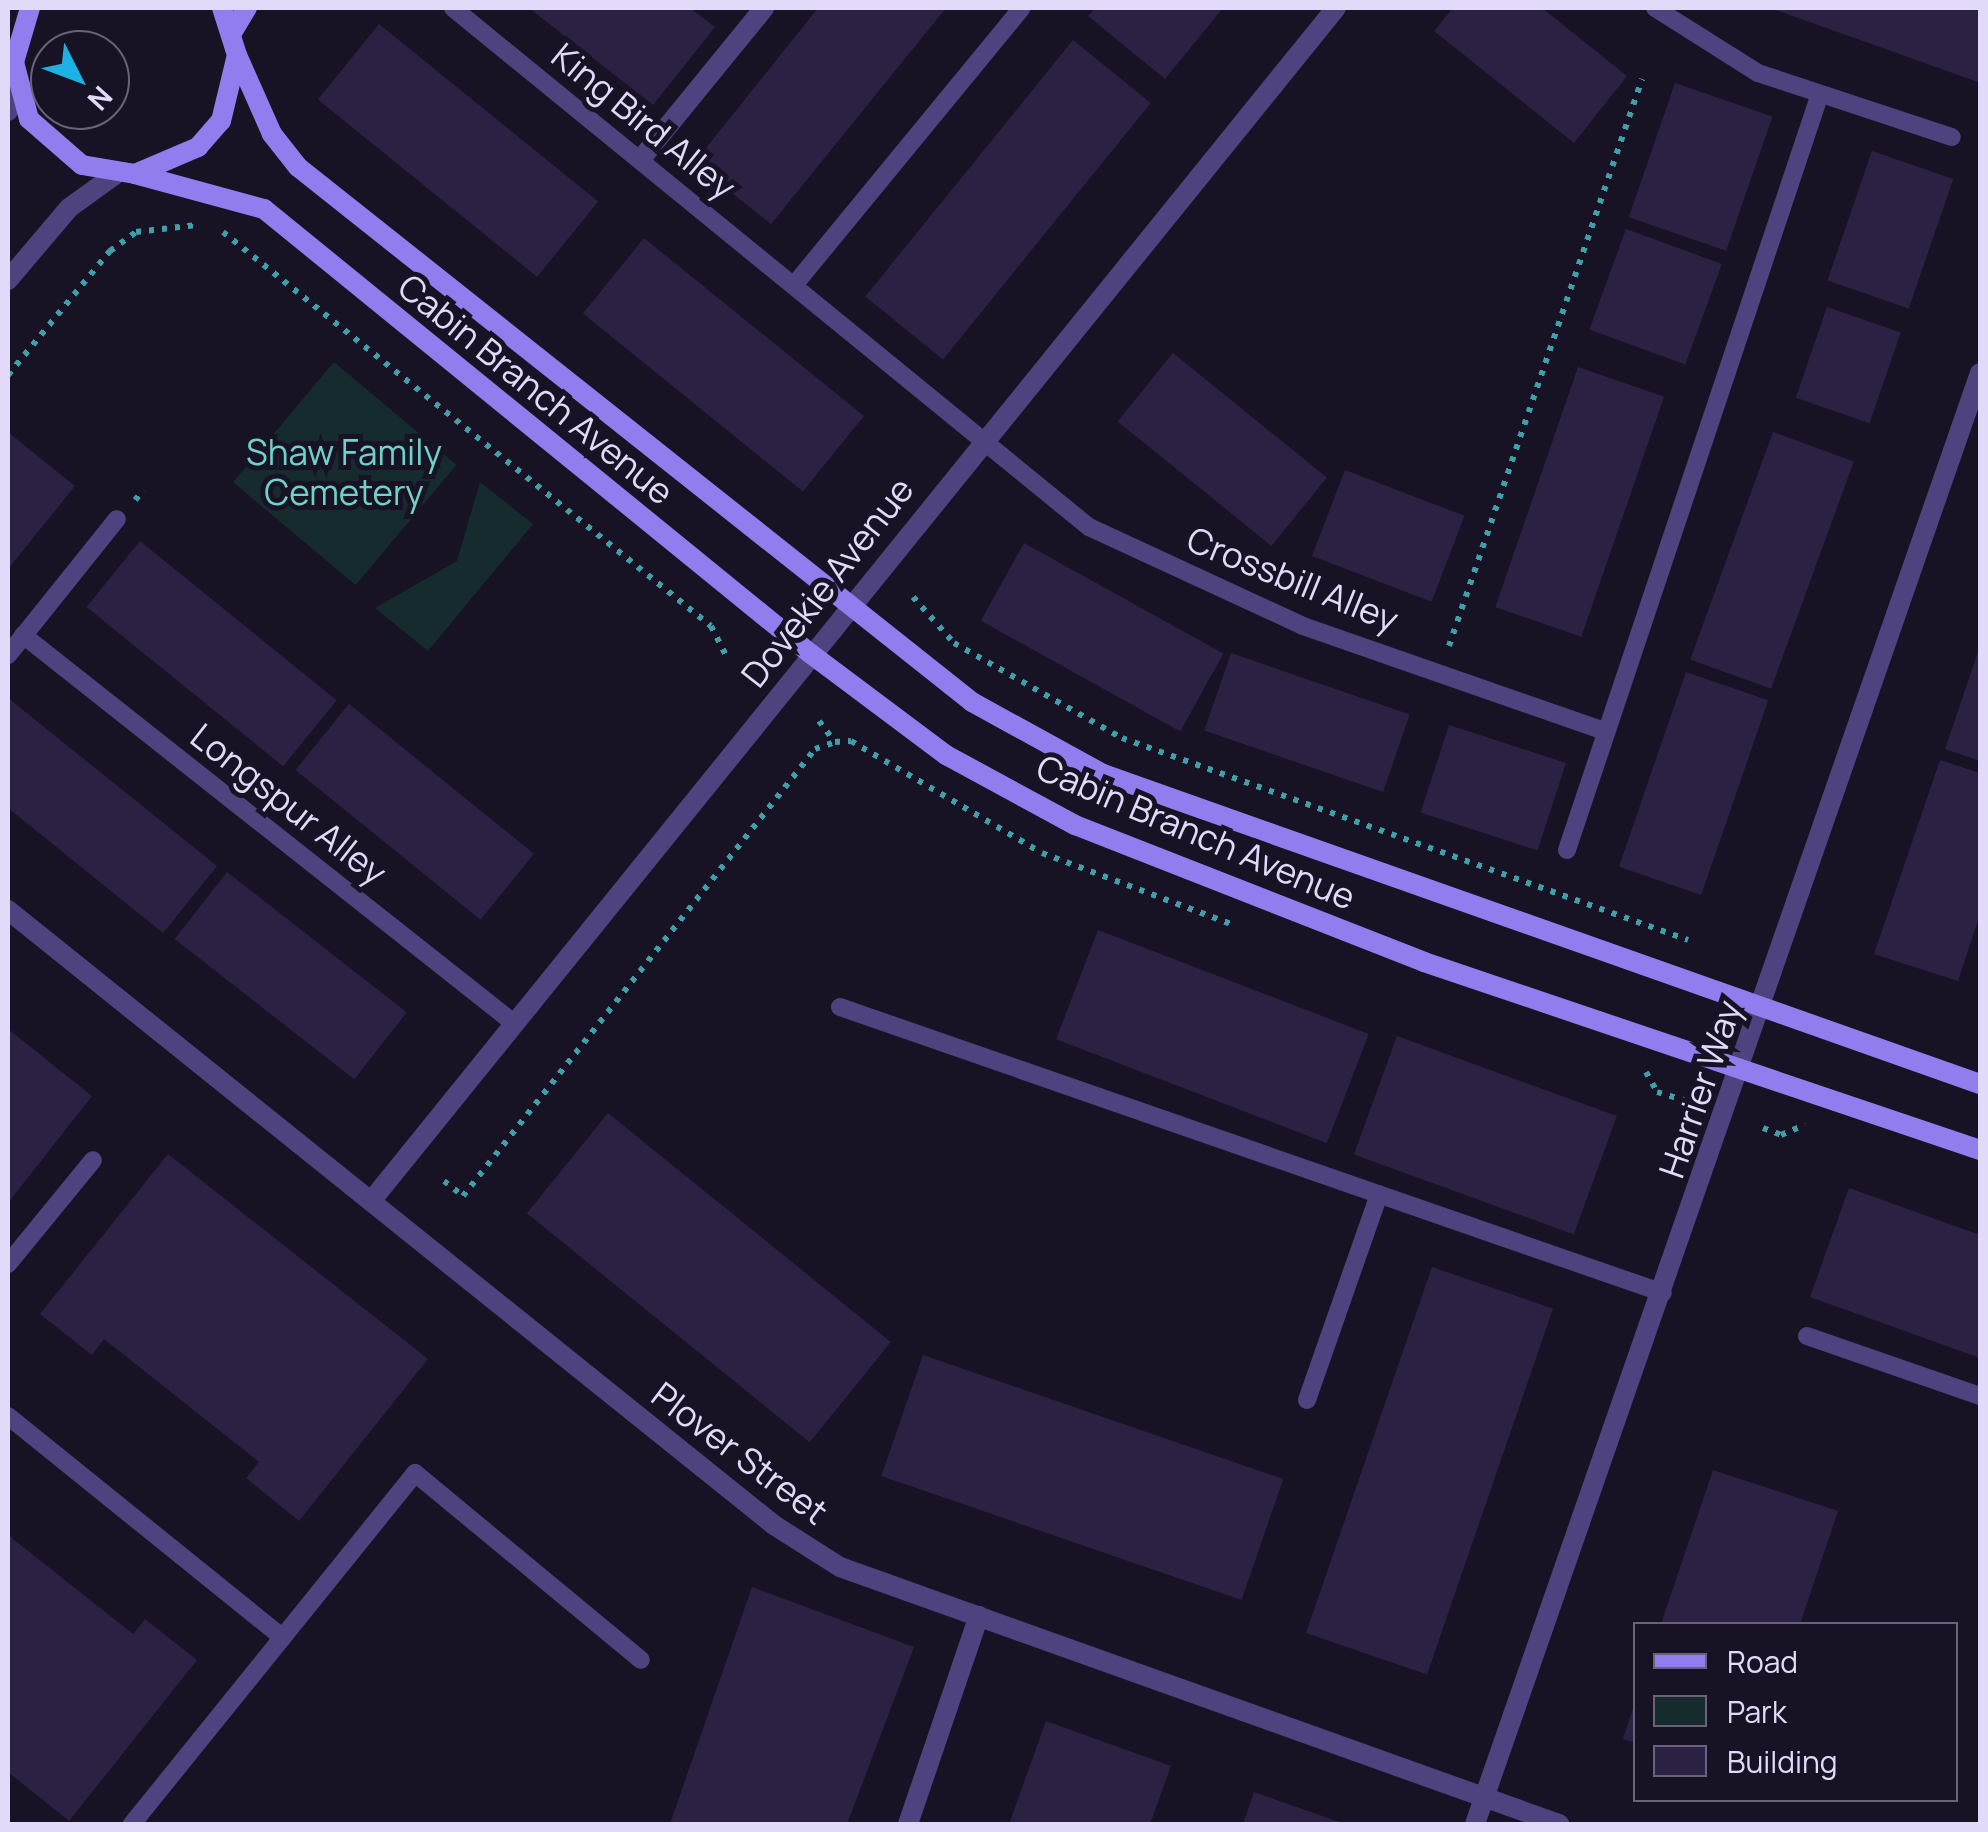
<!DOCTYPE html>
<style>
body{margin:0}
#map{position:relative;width:1988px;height:1832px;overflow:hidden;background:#181225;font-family:Manrope,sans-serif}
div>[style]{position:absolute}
.green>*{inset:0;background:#162b2e;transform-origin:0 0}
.building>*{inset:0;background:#2d2143;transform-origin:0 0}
.path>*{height:6px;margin-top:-3px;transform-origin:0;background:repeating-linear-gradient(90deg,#3fa0aa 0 5px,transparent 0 13px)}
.lane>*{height:18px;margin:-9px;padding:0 9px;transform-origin:9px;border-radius:9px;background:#4e437e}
.street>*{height:20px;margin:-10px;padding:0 10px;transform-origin:10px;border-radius:10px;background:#4e437e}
.secondary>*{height:20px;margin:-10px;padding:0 10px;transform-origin:10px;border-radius:10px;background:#927def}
span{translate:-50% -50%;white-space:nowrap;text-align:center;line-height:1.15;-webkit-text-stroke:10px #181225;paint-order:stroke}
.street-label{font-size:35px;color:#e3dafa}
.park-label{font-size:35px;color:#6fd2c9}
.frame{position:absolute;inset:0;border:10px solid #e3dafa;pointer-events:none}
.legend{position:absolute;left:1633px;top:1622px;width:325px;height:180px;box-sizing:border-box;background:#181225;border:2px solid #69627a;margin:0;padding:12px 18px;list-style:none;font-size:30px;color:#e3dafa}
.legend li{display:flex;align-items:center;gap:20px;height:50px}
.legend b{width:50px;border:2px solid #69627a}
.north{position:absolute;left:30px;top:30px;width:100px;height:100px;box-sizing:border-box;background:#181225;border:2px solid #69627a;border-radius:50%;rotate:132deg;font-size:28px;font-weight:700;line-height:40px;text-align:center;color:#e3dafa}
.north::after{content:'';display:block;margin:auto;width:35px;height:45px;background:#1eb1e3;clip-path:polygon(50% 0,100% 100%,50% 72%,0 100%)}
</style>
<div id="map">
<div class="green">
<i style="left:334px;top:362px;width:160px;height:157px;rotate:40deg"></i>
<i style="clip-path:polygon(480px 482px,533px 524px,428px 651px,375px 608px,457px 561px)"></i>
</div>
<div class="building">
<i style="clip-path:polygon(529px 8px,690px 8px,715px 27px,653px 105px)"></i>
<i style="clip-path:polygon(818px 8px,946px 8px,771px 224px,694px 163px)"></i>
<i style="clip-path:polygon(1095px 8px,1223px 8px,1165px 79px,1088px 16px)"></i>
<i style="clip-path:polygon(1453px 8px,1542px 8px,1627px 76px,1574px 143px,1434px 31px)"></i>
<i style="clip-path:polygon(1770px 8px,1980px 8px,1980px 74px,1978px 82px)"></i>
<i style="left:379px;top:24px;width:282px;height:97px;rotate:39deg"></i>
<i style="left:1073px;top:40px;width:100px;height:330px;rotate:39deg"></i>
<i style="left:1675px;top:83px;width:103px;height:142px;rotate:19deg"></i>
<i style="left:1872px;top:151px;width:86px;height:137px;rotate:19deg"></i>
<i style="left:1626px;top:229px;width:102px;height:107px;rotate:20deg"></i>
<i style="left:644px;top:238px;width:283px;height:97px;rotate:39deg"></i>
<i style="left:1827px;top:307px;width:78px;height:96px;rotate:19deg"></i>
<i style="left:1173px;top:353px;width:198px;height:88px;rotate:39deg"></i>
<i style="left:1578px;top:367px;width:91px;height:254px;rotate:19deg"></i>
<i style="left:1773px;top:432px;width:86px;height:242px;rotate:20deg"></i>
<i style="clip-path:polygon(9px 433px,75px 486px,8px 569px,8px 435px)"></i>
<i style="left:1345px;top:470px;width:128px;height:92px;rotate:21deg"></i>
<i style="left:140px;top:541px;width:253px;height:85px;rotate:39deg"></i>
<i style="left:1024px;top:543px;width:228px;height:89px;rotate:29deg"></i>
<i style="clip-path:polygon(1980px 646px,1980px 761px,1945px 749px)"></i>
<i style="left:1231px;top:653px;width:189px;height:82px;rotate:19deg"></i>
<i style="left:1686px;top:672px;width:87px;height:206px;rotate:19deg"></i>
<i style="clip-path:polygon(8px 698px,217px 866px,163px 933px,8px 808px)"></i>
<i style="left:349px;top:704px;width:238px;height:85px;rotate:39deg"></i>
<i style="left:1449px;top:725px;width:123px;height:92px;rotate:18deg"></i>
<i style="clip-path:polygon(1940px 760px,1980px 773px,1980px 914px,1958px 981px,1874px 954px)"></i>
<i style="left:227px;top:872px;width:228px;height:85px;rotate:38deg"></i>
<i style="left:1098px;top:930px;width:290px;height:117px;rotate:21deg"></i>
<i style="clip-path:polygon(8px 1029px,92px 1096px,8px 1203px)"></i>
<i style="left:1397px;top:1036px;width:234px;height:126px;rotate:20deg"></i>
<i style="left:608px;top:1113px;width:364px;height:129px;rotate:39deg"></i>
<i style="clip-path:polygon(168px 1154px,428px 1359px,299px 1521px,246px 1478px,259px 1462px,104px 1339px,92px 1355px,40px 1314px)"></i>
<i style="clip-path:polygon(1849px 1188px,1980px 1235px,1980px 1358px,1810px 1297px)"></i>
<i style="left:1432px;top:1267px;width:128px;height:387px;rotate:19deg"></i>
<i style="left:923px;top:1355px;width:381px;height:128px;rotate:19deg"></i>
<i style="clip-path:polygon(1713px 1470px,1838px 1511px,1800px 1624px,1661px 1624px)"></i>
<i style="clip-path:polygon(8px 1535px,133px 1634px,145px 1619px,197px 1660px,69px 1821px,8px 1772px)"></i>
<i style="clip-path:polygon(752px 1587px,914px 1647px,847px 1824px,670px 1824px)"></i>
<i style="clip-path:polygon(1635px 1703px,1636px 1703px,1636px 1743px,1623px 1739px)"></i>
<i style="clip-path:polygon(1046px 1721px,1171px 1766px,1150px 1824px,1009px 1824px)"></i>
<i style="clip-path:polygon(1254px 1792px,1345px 1824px,1243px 1824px)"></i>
</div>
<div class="path">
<i style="left:223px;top:232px;width:627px;rotate:38.92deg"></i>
<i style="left:711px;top:626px;width:36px;rotate:63deg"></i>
<i style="left:8px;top:375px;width:161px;rotate:-50.6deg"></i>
<i style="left:110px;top:251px;width:32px;rotate:-36deg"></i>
<i style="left:136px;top:232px;width:61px;rotate:-6.5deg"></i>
<i style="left:135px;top:500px;width:13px;rotate:-48deg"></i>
<i style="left:913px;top:597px;width:62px;rotate:48.3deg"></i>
<i style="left:954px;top:643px;width:193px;rotate:29.5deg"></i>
<i style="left:1122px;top:738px;width:601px;rotate:19.64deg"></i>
<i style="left:1449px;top:646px;width:599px;rotate:-71.2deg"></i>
<i style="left:819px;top:721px;width:26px;rotate:53deg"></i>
<i style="left:835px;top:742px;width:16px;rotate:-4deg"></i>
<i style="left:851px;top:741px;width:221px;rotate:30.4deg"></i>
<i style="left:1042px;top:853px;width:205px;rotate:20.6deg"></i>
<i style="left:1646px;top:1072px;width:23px;rotate:61deg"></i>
<i style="left:1657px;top:1092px;width:28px;rotate:17deg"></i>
<i style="left:1763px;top:1128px;width:19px;rotate:21deg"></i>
<i style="left:1781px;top:1135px;width:26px;rotate:-23deg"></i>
<i style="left:444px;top:1181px;width:24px;rotate:38deg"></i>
<i style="left:463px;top:1196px;width:569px;rotate:-51.78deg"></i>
<i style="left:815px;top:749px;width:21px;rotate:-19deg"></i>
</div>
<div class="lane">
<i style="left:453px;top:8px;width:821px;rotate:39.22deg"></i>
<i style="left:1089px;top:527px;width:236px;rotate:24.8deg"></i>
<i style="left:1303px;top:626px;width:320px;rotate:19.2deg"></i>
<i style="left:1655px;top:8px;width:122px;rotate:32.3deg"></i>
<i style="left:1758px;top:73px;width:204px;rotate:18.3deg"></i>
<i style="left:795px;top:284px;width:357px;rotate:-50.6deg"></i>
<i style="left:23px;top:635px;width:627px;rotate:38.33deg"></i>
<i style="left:8px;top:655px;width:174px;rotate:-51.3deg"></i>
<i style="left:1567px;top:850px;width:797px;rotate:-71.5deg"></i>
<i style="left:840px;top:1007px;width:871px;rotate:19.16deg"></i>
<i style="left:8px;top:1264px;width:134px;rotate:-50.7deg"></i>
<i style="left:1807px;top:1336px;width:183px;rotate:19.1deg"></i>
<i style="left:1307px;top:1400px;width:218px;rotate:-70.7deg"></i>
<i style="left:8px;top:1416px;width:353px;rotate:38.9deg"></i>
<i style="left:132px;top:1824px;width:451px;rotate:-51.1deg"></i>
<i style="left:415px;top:1473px;width:293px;rotate:39.6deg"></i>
</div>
<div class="street">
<i style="left:8px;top:111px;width:27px;rotate:-70deg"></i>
<i style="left:641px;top:159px;width:195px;rotate:-50.8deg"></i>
<i style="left:8px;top:280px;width:94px;rotate:-49.7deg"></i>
<i style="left:69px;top:208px;width:58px;rotate:-35.9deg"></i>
<i style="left:8px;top:910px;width:982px;rotate:38.76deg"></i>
<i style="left:774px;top:1525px;width:78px;rotate:32.5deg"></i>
<i style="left:840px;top:1567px;width:764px;rotate:19.67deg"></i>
<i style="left:372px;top:1200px;width:1533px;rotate:-51.04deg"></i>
<i style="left:908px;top:1824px;width:220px;rotate:-71.2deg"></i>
<i style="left:1475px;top:1824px;width:1536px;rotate:-70.81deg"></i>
</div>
<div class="secondary">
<i style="left:30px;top:8px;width:56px;rotate:106.5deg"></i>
<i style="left:14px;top:62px;width:59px;rotate:75.3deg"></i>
<i style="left:29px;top:119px;width:70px;rotate:41deg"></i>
<i style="left:82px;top:165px;width:54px;rotate:9.6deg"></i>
<i style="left:135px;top:174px;width:69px;rotate:-23.2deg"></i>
<i style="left:198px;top:147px;width:35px;rotate:-49deg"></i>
<i style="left:221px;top:121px;width:68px;rotate:-76.4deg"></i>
<i style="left:237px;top:55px;width:49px;rotate:-107.7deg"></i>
<i style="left:233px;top:31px;width:27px;rotate:-59deg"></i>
<i style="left:237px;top:55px;width:86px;rotate:66.1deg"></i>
<i style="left:272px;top:134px;width:42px;rotate:51.8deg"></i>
<i style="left:298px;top:167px;width:861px;rotate:38.44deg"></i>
<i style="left:972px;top:702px;width:149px;rotate:28.8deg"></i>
<i style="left:1103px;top:774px;width:930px;rotate:19.47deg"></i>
<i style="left:135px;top:174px;width:134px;rotate:15.2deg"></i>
<i style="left:264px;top:209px;width:705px;rotate:39.13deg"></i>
<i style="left:811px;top:654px;width:169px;rotate:36.8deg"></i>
<i style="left:946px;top:755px;width:147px;rotate:28.5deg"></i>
<i style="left:1075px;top:825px;width:375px;rotate:21.4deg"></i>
<i style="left:1424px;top:962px;width:587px;rotate:18.68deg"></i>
</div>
<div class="street-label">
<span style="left:644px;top:121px;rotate:39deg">King Bird Alley</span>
<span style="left:536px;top:389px;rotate:39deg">Cabin Branch Avenue</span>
<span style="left:1293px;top:579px;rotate:22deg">Crossbill Alley</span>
<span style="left:827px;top:582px;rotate:-52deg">Dovekie Avenue</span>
<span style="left:289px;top:804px;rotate:38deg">Longspur Alley</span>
<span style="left:1196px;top:832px;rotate:23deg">Cabin Branch Avenue</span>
<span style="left:1700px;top:1089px;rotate:-71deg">Harrier Way</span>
<span style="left:740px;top:1453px;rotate:37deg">Plover Street</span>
</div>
<div class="park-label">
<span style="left:344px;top:472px">Shaw Family<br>Cemetery</span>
</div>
<div class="frame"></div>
<ul class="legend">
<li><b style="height:12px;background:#927def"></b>Road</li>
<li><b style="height:28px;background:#162b2e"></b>Park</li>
<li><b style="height:28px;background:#2d2143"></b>Building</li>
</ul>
<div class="north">N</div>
</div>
